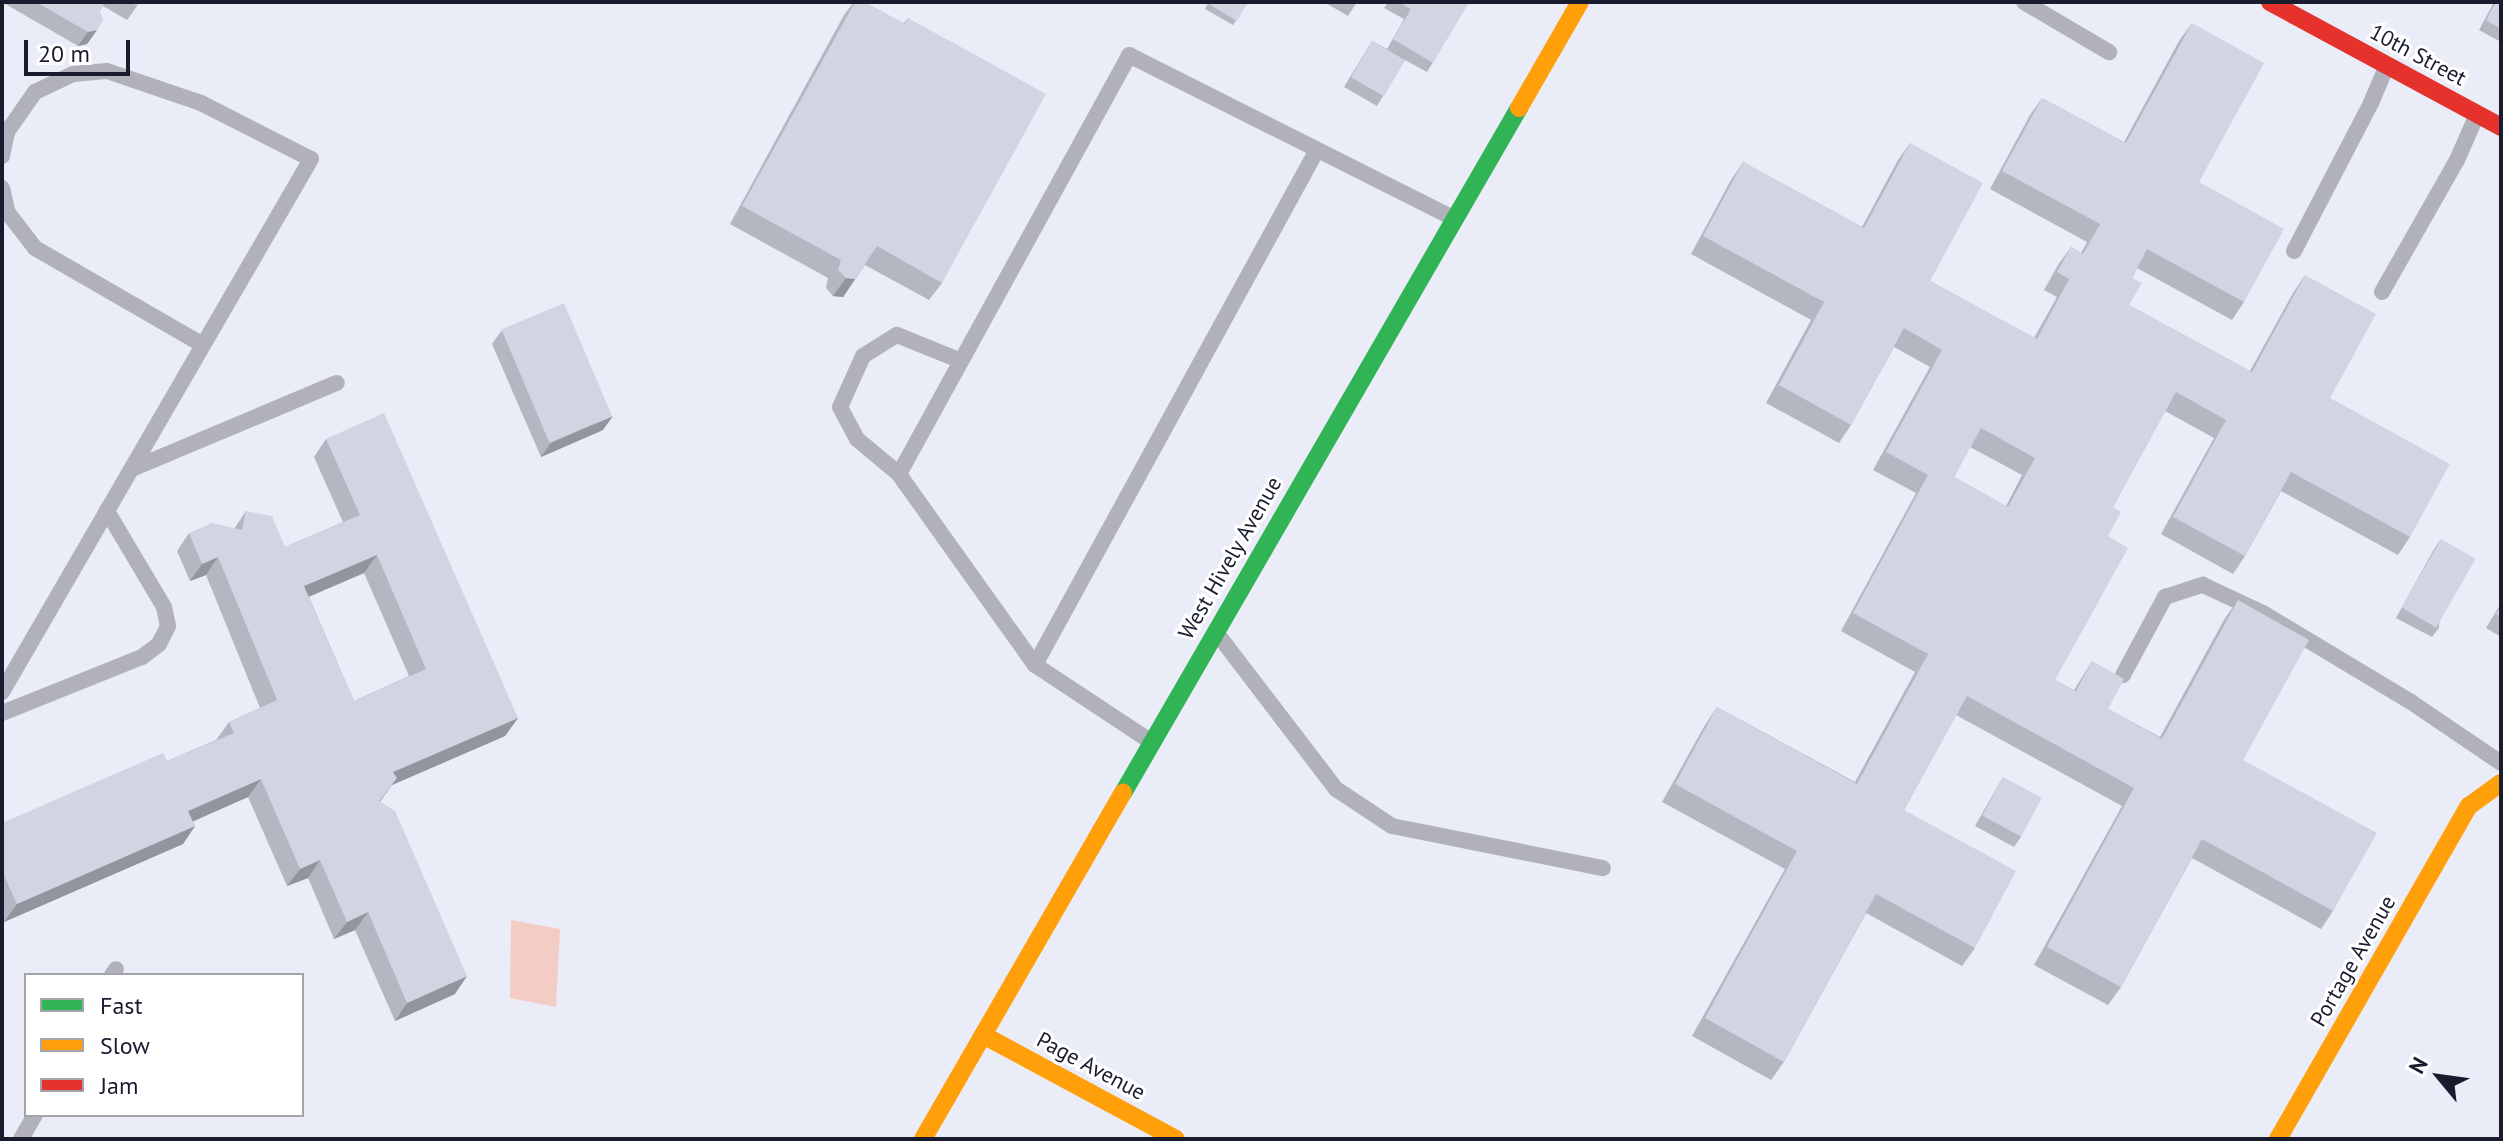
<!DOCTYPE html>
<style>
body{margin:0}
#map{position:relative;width:2503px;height:1141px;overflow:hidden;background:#eaecf8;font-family:"PT Sans",sans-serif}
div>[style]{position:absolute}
.green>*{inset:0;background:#f3ccc6}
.lane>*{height:16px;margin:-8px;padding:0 8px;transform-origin:8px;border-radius:8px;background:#b0b1bb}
.fast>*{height:18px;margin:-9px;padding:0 9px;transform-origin:9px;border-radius:9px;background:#30b455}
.slow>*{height:18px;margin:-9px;padding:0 9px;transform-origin:9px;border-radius:9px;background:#ff9f0a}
.jam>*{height:18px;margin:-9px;padding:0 9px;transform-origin:9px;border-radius:9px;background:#e5322d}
.wall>*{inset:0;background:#b4b6c2}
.shaded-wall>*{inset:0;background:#92949e}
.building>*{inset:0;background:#d1d4e1;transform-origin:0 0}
span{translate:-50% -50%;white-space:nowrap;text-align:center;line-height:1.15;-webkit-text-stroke:6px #fff;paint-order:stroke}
.street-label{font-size:22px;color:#191c2f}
.frame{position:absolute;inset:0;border:4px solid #191c2f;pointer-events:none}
.legend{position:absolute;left:24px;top:973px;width:280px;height:144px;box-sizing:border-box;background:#fff;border:2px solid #a3a4ac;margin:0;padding:10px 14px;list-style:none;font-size:24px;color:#191c2f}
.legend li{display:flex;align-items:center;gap:16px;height:40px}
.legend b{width:40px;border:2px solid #a3a4ac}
.north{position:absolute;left:2399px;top:1037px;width:80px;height:80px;-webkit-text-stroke:6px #fff;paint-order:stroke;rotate:299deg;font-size:22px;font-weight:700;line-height:32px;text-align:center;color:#191c2f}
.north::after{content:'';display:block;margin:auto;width:28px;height:36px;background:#191c2f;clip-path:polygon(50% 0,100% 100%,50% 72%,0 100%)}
.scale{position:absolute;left:24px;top:40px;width:106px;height:36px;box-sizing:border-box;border:4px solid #191c2f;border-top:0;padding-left:10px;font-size:24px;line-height:28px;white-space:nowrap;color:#191c2f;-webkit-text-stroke:6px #fff;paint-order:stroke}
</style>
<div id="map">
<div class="green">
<i style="clip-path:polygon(511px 920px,560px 929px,556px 1007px,510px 998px)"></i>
</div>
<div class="lane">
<i style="left:2024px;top:2px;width:99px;rotate:30.5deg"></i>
<i style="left:2px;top:156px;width:25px;rotate:-78deg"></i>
<i style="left:7px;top:132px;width:49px;rotate:-55deg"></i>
<i style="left:35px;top:92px;width:42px;rotate:-25.3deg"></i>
<i style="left:73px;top:74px;width:34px;rotate:-5deg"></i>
<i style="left:107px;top:71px;width:99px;rotate:18.8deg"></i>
<i style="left:201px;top:103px;width:123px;rotate:27deg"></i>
<i style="left:311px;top:159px;width:616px;rotate:120.1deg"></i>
<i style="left:2px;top:188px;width:26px;rotate:77deg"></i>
<i style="left:8px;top:213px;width:44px;rotate:52.4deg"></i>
<i style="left:35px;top:248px;width:194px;rotate:30deg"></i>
<i style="left:2294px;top:251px;width:167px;rotate:-62.5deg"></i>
<i style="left:2371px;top:103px;width:39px;rotate:-67deg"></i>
<i style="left:2382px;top:292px;width:152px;rotate:-60.4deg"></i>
<i style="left:2457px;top:160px;width:47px;rotate:-66.2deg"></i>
<i style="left:132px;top:469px;width:222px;rotate:-22.8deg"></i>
<i style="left:899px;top:474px;width:55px;rotate:-140.2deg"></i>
<i style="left:857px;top:439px;width:36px;rotate:-118deg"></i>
<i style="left:840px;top:407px;width:56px;rotate:-65.7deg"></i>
<i style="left:863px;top:356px;width:40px;rotate:-32deg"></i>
<i style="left:897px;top:335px;width:69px;rotate:22.1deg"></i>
<i style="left:1219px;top:636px;width:193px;rotate:52.6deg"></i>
<i style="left:1336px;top:789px;width:67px;rotate:33.5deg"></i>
<i style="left:1392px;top:826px;width:215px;rotate:11.3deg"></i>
<i style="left:1035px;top:665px;width:587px;rotate:-61.3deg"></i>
<i style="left:2123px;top:675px;width:89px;rotate:-61.7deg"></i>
<i style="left:2165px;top:597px;width:40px;rotate:-18deg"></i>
<i style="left:2203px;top:585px;width:66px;rotate:25deg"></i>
<i style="left:2263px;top:613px;width:173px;rotate:31deg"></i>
<i style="left:2411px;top:702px;width:109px;rotate:34.1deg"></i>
<i style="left:2px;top:713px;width:151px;rotate:-21.8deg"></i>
<i style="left:142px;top:657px;width:21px;rotate:-37deg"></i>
<i style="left:159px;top:644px;width:20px;rotate:-63deg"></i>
<i style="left:168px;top:626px;width:19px;rotate:-102deg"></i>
<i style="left:164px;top:607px;width:112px;rotate:-120.7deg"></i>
<i style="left:1150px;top:741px;width:138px;rotate:-146.5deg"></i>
<i style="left:1035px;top:665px;width:234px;rotate:-125.5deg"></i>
<i style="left:899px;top:474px;width:478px;rotate:-61.2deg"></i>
<i style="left:1129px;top:55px;width:363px;rotate:26.7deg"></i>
<i style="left:112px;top:975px;width:7px;rotate:-56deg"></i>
<i style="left:21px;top:1139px;width:28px;rotate:-60deg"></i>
</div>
<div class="fast">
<i style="left:1123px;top:793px;width:791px;rotate:-59.97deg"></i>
</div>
<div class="slow">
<i style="left:1519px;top:108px;width:122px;rotate:-60.1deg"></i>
<i style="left:983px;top:1035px;width:219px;rotate:28.3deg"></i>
<i style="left:923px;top:1139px;width:400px;rotate:-60deg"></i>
<i style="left:2278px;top:1139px;width:384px;rotate:-60.2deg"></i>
<i style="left:2469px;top:806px;width:39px;rotate:-36deg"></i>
</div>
<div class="jam">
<i style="left:2270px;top:2px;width:263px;rotate:28.4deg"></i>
</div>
<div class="wall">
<i style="clip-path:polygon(2px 2px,140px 2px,127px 20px,103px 6px,100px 11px,97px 30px,87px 44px,78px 46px)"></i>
<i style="clip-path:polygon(854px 2px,904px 23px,908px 18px,942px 283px,929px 300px,865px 265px,843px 297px,833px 296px,826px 288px,828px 278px,730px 224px,844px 15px)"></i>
<i style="clip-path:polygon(1209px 2px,1248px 2px,1233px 25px,1205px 9px)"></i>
<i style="clip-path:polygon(1324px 2px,1357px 2px,1348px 16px)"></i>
<i style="clip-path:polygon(1388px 2px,1469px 2px,1427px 72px,1405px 60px,1377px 106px,1344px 87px,1372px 41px,1387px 49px,1404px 19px,1384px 8px)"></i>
<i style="clip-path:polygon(2494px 2px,2501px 2px,2501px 42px,2479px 30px)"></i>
<i style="clip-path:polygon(evenodd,2192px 23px,2199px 182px,2244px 302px,2232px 320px,2137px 268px,2132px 278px,2129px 305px,2250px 371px,2293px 293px,2305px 275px,2330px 398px,2410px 537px,2398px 555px,2281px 491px,2245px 556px,2233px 574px,2161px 534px,2214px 438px,2165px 411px,2113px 507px,2108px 536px,2055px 680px,2074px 690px,2092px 661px,2108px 709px,2160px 737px,2225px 618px,2238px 600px,2243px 760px,2333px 911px,2321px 929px,2192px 858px,2121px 987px,2108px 1005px,2034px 965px,2122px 806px,1956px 715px,1904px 810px,1975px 948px,1962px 966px,1866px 913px,1784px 1062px,1771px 1080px,1692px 1036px,1785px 869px,1662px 802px,1705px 725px,1717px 707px,1855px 782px,1915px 672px,1841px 631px,1916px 493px,1873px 470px,1930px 367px,1894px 347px,1851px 425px,1839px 443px,1766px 403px,1811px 320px,1691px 254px,1731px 180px,1743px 162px,1862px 227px,1898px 160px,1910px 143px,1930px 281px,2034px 338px,2057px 297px,2044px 290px,2058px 265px,2071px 247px,2081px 253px,2087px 242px,1990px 189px,2030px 115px,2042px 98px,2124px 142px,2179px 41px,2192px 23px,1970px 447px,2022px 475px,2006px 506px,1954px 477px,1970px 447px)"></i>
<i style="clip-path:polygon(502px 330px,603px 430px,541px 457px,492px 344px)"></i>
<i style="clip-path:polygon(evenodd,326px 439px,518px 718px,505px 736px,392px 785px,380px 802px,455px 994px,395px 1021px,355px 930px,334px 939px,308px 878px,287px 886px,248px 797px,193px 821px,195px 826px,183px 844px,4px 922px,2px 917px,2px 823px,167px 761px,216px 740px,229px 722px,260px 708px,206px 575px,190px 581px,177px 551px,189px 533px,234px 529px,246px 511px,285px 547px,343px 522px,314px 457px,326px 439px,364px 573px,409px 676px,354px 701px,309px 597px,364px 573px)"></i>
<i style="clip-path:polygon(2441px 539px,2439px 628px,2432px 637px,2396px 618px,2434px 549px)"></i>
<i style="clip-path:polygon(2501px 603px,2501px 637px,2486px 628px)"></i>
<i style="clip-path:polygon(2003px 777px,2021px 837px,2014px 847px,1975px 826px)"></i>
</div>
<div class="shaded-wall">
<i style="clip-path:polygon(97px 30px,87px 44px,78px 46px,88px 32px)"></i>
<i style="clip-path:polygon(846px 278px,855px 279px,843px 297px,833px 296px)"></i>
<i style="clip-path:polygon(613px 416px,603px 430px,541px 457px,551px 443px)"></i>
<i style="clip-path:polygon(377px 555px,364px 573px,291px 604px,304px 586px)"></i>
<i style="clip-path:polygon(218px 557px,206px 575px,190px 581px,202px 564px)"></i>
<i style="clip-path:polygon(518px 718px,505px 736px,392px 785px,393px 772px)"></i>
<i style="clip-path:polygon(261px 779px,248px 797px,176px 829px,188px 811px)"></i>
<i style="clip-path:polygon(195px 826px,183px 844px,4px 922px,17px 904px)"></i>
<i style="clip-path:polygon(320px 860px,308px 878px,287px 886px,300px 869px)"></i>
<i style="clip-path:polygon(368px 912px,355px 930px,334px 939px,347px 922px)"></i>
<i style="clip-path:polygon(467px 976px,455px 994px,395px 1021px,407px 1003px)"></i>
</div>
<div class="building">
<i style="clip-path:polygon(36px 2px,105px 2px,100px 11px,103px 20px,97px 30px,88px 32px)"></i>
<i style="clip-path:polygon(130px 2px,140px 2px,137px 6px)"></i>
<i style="clip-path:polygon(855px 2px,865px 2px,905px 24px,908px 18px,1046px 94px,942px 283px,877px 246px,855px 279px,846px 278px,838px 270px,841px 260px,742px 206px)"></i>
<i style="clip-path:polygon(1210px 2px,1248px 2px,1237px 21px,1209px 4px)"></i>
<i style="clip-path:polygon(1398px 2px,1469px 2px,1433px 63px,1393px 39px,1411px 9px)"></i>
<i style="clip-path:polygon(2496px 2px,2501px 2px,2501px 29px,2486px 20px)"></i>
<i style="clip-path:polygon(evenodd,2192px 23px,2264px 63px,2199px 182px,2284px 229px,2244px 302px,2147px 249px,2132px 278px,2142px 283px,2129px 305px,2252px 372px,2305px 275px,2376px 314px,2330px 398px,2450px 464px,2410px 537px,2291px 472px,2245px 556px,2173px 517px,2226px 420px,2176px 392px,2113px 507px,2121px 512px,2108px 536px,2128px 548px,2055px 680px,2076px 691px,2092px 661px,2124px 679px,2108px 709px,2162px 739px,2238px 600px,2309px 640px,2243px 760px,2377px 833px,2333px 911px,2202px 839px,2121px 987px,2047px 947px,2134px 788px,1967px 696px,1904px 810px,2016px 871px,1975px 948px,1876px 894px,1784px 1062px,1705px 1018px,1797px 851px,1675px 784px,1717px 707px,1857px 784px,1928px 654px,1853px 613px,1928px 475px,1886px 452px,1942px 350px,1904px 328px,1851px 425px,1779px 385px,1824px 302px,1703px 236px,1743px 162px,1864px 228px,1910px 143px,1983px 183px,1930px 281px,2037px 339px,2069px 279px,2057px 272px,2071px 247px,2083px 254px,2100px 224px,2002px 171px,2042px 98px,2126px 143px,2192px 23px,1981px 428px,2035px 458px,2008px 507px,1954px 477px,1981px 428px)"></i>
<i style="left:1372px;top:41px;width:38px;height:42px;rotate:30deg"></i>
<i style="left:564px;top:303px;width:123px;height:68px;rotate:67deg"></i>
<i style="clip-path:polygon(evenodd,384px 413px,518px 718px,393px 772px,397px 778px,379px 801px,395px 811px,467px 976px,407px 1003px,368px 912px,347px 922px,320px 860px,300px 869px,261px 779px,188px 811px,195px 826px,17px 904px,2px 871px,2px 823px,163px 753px,167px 761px,234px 733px,229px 722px,277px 700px,218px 557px,202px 564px,189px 533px,212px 523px,242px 530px,246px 511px,272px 516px,285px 547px,360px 515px,326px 439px,384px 413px,377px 555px,426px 669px,354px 701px,304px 586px,377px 555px)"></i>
<i style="left:2441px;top:539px;width:40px;height:79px;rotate:30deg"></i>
<i style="clip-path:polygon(2501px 606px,2501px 617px,2496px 614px)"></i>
<i style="left:2003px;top:777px;width:44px;height:44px;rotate:28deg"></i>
</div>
<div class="street-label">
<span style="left:2418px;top:55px;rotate:28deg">10th Street</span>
<span style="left:1230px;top:558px;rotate:-60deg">West Hively Avenue</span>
<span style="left:2353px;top:961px;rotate:-60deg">Portage Avenue</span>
<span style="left:1091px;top:1066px;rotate:28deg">Page Avenue</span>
</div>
<div class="frame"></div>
<ul class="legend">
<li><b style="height:10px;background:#30b455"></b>Fast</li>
<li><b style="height:10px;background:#ff9f0a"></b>Slow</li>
<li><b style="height:10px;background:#e5322d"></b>Jam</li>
</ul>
<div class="north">N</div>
<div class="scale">20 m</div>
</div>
